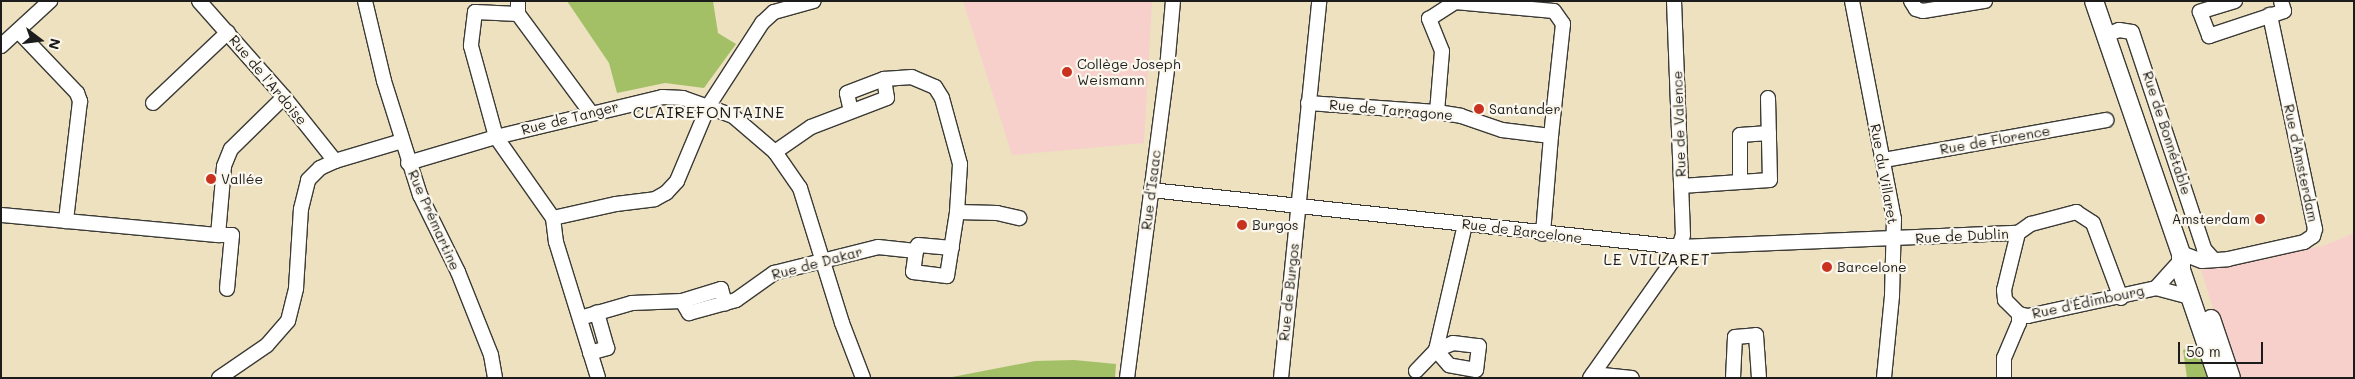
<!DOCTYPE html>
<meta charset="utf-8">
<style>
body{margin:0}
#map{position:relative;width:2355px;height:379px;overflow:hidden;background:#ede1c0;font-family:Mali,sans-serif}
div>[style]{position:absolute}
.built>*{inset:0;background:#f7d0cb}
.green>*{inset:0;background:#a3c067}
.roads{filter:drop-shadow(1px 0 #3b3a35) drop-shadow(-1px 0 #3b3a35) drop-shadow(0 1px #3b3a35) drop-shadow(0 -1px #3b3a35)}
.minor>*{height:14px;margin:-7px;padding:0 7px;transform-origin:7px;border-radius:7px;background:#fff}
.major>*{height:18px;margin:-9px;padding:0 9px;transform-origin:9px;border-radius:9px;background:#fff}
.dots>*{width:14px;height:14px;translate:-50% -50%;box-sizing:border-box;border:2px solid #fbf7ec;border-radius:50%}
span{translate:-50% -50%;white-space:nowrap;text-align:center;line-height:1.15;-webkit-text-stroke:4.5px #fbf7ec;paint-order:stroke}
.poi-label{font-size:14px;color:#1c1c1c}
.left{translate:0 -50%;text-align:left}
.right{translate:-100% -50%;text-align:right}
.street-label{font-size:14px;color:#1c1c1c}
.quarter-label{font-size:16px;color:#1c1c1c;letter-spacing:1px}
.frame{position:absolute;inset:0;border:2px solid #1c1c1c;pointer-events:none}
.north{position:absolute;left:15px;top:15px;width:50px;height:50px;-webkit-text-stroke:4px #fbf7ec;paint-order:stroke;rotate:105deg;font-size:14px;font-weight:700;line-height:20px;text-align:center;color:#1c1c1c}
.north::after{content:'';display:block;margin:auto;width:18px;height:22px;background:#1c1c1c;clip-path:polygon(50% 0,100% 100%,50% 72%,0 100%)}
.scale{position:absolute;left:2178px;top:342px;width:85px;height:22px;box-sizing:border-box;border:2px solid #1c1c1c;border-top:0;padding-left:6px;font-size:15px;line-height:18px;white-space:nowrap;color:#1c1c1c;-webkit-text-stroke:4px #fbf7ec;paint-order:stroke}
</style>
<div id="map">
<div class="built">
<i style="clip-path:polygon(963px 1px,1152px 1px,1144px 143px,1012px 155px)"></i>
<i style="clip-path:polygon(2354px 233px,2354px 378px,2235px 378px,2201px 270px,2216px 264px,2323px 246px)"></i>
</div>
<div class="green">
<i style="clip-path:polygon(567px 1px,713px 1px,718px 33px,736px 44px,704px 88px,665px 83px,617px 93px,609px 63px)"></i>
<i style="clip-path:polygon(2197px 346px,2207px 378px,2187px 378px,2183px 350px)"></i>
<i style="clip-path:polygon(1074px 360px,1116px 364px,1115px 378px,947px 378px,1035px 361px)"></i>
</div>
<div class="roads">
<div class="minor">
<i style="left:199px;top:1px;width:128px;rotate:48.5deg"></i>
<i style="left:284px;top:97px;width:82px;rotate:51.4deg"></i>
<i style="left:365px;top:1px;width:82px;rotate:76.6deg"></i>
<i style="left:384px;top:81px;width:120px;rotate:72.5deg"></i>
<i style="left:420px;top:195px;width:86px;rotate:63.7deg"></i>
<i style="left:458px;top:272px;width:89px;rotate:68.3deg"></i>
<i style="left:491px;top:355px;width:23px;rotate:80deg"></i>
<i style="left:1852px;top:1px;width:222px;rotate:79.1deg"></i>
<i style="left:1894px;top:219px;width:77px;rotate:91.5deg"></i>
<i style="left:1892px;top:296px;width:82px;rotate:95.6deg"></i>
<i style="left:1911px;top:1px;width:9px;rotate:58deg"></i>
<i style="left:1916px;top:9px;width:7px;rotate:16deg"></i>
<i style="left:1923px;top:11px;width:63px;rotate:-9.2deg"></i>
<i style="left:2235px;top:1px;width:37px;rotate:163deg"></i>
<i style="left:2200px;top:12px;width:26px;rotate:69deg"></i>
<i style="left:2209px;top:36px;width:79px;rotate:-18.4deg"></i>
<i style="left:2284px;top:11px;width:10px;rotate:-107deg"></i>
<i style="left:518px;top:14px;width:13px;rotate:-90deg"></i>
<i style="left:18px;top:31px;width:86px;rotate:46.4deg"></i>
<i style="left:77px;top:93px;width:9px;rotate:69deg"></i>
<i style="left:80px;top:101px;width:121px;rotate:96.7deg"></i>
<i style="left:2106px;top:35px;width:14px;rotate:-21deg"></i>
<i style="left:2119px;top:30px;width:13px;rotate:9deg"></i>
<i style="left:2132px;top:32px;width:229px;rotate:71.6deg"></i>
<i style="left:2204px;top:249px;width:12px;rotate:48deg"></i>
<i style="left:1px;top:46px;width:67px;rotate:-42.6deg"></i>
<i style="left:153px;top:103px;width:103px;rotate:-43.4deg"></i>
<i style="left:1308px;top:103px;width:129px;rotate:4deg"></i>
<i style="left:1437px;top:112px;width:24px;rotate:9deg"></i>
<i style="left:1461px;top:116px;width:43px;rotate:18.9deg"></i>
<i style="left:1502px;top:130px;width:49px;rotate:7deg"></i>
<i style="left:1551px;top:136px;width:98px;rotate:94.7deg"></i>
<i style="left:851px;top:111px;width:18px;rotate:-103deg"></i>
<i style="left:847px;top:93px;width:40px;rotate:-21deg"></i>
<i style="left:1437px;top:112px;width:61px;rotate:-85.3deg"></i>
<i style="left:1442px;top:51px;width:35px;rotate:-112deg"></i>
<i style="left:1429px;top:19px;width:31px;rotate:-33deg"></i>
<i style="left:1455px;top:2px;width:99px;rotate:5.2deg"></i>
<i style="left:1554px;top:11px;width:16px;rotate:55deg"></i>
<i style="left:1563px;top:24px;width:113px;rotate:96.1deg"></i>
<i style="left:591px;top:113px;width:123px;rotate:-126.4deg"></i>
<i style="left:518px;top:14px;width:43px;rotate:-177.3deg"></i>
<i style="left:475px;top:12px;width:34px;rotate:97deg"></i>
<i style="left:471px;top:46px;width:94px;rotate:74.6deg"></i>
<i style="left:496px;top:137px;width:99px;rotate:54.9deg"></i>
<i style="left:553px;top:218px;width:65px;rotate:-12.5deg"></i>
<i style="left:616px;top:204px;width:39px;rotate:-7deg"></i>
<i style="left:655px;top:199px;width:13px;rotate:-29deg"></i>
<i style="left:666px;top:193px;width:16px;rotate:-47deg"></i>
<i style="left:677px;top:181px;width:82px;rotate:-67.2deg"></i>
<i style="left:709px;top:105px;width:98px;rotate:-57.1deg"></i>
<i style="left:762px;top:23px;width:16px;rotate:-43deg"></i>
<i style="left:774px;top:12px;width:41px;rotate:-15.4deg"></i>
<i style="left:1884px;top:160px;width:226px;rotate:-10.2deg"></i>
<i style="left:408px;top:163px;width:92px;rotate:-16.5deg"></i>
<i style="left:496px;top:137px;width:171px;rotate:-13.5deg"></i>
<i style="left:662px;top:97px;width:21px;rotate:3deg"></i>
<i style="left:683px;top:98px;width:53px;rotate:19.8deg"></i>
<i style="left:733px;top:116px;width:55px;rotate:40.6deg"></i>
<i style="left:775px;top:152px;width:44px;rotate:55.2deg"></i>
<i style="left:800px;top:188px;width:141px;rotate:72.7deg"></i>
<i style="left:842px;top:323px;width:59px;rotate:69.1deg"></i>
<i style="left:1740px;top:180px;width:45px;rotate:-90deg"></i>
<i style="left:1740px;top:135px;width:29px;rotate:-4deg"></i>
<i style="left:1681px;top:186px;width:89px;rotate:-3.9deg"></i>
<i style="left:1770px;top:180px;width:82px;rotate:-91.4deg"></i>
<i style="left:1151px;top:190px;width:532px;rotate:6.15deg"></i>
<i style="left:1680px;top:247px;width:338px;rotate:-2.4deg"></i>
<i style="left:2018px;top:233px;width:16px;rotate:-35deg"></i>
<i style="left:2031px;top:224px;width:47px;rotate:-14.9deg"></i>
<i style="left:2076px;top:212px;width:20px;rotate:33deg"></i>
<i style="left:2093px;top:223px;width:80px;rotate:69.5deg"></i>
<i style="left:957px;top:212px;width:40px;rotate:1.4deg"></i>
<i style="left:997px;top:213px;width:23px;rotate:13deg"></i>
<i style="left:1px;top:215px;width:218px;rotate:5.3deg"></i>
<i style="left:218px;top:235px;width:69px;rotate:-85deg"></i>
<i style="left:224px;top:166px;width:18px;rotate:-68deg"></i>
<i style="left:231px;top:149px;width:74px;rotate:-44.5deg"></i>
<i style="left:553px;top:218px;width:24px;rotate:83deg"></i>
<i style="left:556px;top:242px;width:142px;rotate:72.8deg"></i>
<i style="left:2018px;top:233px;width:59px;rotate:103.8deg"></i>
<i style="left:2004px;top:290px;width:10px;rotate:84deg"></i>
<i style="left:2005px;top:300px;width:20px;rotate:45deg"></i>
<i style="left:2019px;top:314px;width:9px;rotate:13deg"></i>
<i style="left:2028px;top:316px;width:131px;rotate:-12.3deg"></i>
<i style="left:2156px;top:288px;width:35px;rotate:15deg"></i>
<i style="left:218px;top:235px;width:14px"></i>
<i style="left:232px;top:235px;width:54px;rotate:95.3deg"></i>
<i style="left:916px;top:251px;width:6px;rotate:-72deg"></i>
<i style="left:918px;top:245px;width:34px;rotate:5deg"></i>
<i style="left:2181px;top:253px;width:22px;rotate:21deg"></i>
<i style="left:2202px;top:261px;width:26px;rotate:-4deg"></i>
<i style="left:2228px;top:259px;width:78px;rotate:-12.6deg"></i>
<i style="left:2304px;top:242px;width:11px;rotate:-34deg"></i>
<i style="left:2313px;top:236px;width:7px;rotate:-74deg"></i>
<i style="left:2315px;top:229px;width:219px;rotate:-101.9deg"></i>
<i style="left:2156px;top:288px;width:38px;rotate:-48deg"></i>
<i style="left:682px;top:301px;width:41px;rotate:-17.1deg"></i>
<i style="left:721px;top:289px;width:15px;rotate:74deg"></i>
<i style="left:580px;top:318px;width:54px;rotate:-16.1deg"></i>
<i style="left:632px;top:303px;width:50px;rotate:-2.3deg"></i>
<i style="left:682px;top:301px;width:14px;rotate:60deg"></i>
<i style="left:689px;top:313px;width:49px;rotate:-15.5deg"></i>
<i style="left:736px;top:300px;width:47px;rotate:-35.4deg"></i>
<i style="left:774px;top:273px;width:107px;rotate:-14deg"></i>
<i style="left:878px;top:247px;width:38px;rotate:6deg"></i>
<i style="left:916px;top:251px;width:21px;rotate:98deg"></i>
<i style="left:913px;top:272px;width:34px;rotate:7deg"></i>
<i style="left:947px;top:276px;width:65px;rotate:-81.1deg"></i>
<i style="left:957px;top:212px;width:48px;rotate:-86.4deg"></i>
<i style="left:960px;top:164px;width:68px;rotate:-105.3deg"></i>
<i style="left:942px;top:98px;width:13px;rotate:-122deg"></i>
<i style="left:935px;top:87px;width:25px;rotate:-157deg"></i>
<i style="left:912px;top:77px;width:28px;rotate:176deg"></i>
<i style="left:884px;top:79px;width:19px;rotate:81deg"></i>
<i style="left:887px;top:98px;width:81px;rotate:159.1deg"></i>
<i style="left:811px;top:127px;width:44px;rotate:145.2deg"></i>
<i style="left:1453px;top:343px;width:26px;rotate:7deg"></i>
<i style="left:1479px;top:346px;width:24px;rotate:97deg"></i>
<i style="left:1476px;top:370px;width:27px;rotate:-170deg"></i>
<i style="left:1449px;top:365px;width:20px;rotate:-131deg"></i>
<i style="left:1436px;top:350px;width:18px;rotate:-22deg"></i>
<i style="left:590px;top:353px;width:18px;rotate:-16deg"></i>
<i style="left:607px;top:348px;width:37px;rotate:-106deg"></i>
<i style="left:1416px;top:371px;width:29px;rotate:-46deg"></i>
<i style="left:1436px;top:350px;width:129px;rotate:-77deg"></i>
<i style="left:1593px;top:374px;width:39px;rotate:6deg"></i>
<i style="left:219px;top:378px;width:58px;rotate:-34.5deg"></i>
<i style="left:267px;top:345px;width:32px;rotate:-49deg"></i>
<i style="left:288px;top:321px;width:34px;rotate:-76deg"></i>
<i style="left:296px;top:288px;width:79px;rotate:-86.4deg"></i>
<i style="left:301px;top:209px;width:30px;rotate:-76deg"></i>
<i style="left:308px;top:180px;width:17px;rotate:-45deg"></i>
<i style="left:320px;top:168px;width:17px;rotate:-25deg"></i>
<i style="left:335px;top:161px;width:70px;rotate:-16.6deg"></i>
<i style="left:1127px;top:378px;width:313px;rotate:-82.6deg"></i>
<i style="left:1167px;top:68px;width:67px;rotate:-84.9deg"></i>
<i style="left:1281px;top:378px;width:379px;rotate:-84.2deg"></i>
<i style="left:1590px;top:378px;width:149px;rotate:-54.8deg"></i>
<i style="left:1676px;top:256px;width:22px;rotate:-72deg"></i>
<i style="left:1683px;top:235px;width:234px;rotate:-92.2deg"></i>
<i style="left:1733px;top:378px;width:41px;rotate:-87.2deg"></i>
<i style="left:1735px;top:337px;width:21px;rotate:-5deg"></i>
<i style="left:1756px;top:335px;width:43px;rotate:86deg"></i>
<i style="left:2004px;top:378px;width:20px;rotate:-90deg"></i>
<i style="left:2004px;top:358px;width:38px;rotate:-67deg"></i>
<i style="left:2019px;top:323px;width:9px;rotate:-90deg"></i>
</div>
<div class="major">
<i style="left:2094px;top:1px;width:267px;rotate:71deg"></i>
<i style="left:2181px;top:253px;width:17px;rotate:90deg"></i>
<i style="left:2181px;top:270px;width:114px;rotate:71.1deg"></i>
<i style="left:2211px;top:319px;width:62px;rotate:71.3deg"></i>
</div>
</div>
<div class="dots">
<i style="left:1067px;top:72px;background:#c8321e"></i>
<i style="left:1479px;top:109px;background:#c8321e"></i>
<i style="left:211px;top:179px;background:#c8321e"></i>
<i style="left:2260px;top:219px;background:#c8321e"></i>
<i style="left:1242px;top:225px;background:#c8321e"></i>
<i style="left:1827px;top:267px;background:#c8321e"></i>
</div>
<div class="poi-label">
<span class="left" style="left:1077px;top:72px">Collège Joseph<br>Weismann</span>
<span class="left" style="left:1489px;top:109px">Santander</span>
<span class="left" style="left:221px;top:179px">Vallée</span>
<span class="right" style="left:2250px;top:219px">Amsterdam</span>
<span class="left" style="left:1252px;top:225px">Burgos</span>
<span class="left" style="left:1837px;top:267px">Barcelone</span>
</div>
<div class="street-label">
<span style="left:268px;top:80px;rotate:50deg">Rue de l'Ardoise</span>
<span style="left:1391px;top:110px;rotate:5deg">Rue de Tarragone</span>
<span style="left:570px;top:118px;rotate:-14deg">Rue de Tanger</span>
<span style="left:1679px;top:124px;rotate:-92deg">Rue de Valence</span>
<span style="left:2167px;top:133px;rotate:72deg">Rue de Bonnétable</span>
<span style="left:1995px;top:140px;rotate:-10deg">Rue de Florence</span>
<span style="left:2301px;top:163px;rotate:78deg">Rue d'Amsterdam</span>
<span style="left:1884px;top:174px;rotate:80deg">Rue du Villaret</span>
<span style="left:1151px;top:190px;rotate:-83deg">Rue d'Isaac</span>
<span style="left:434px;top:220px;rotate:66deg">Rue Prémartine</span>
<span style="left:1522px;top:231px;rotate:7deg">Rue de Barcelone</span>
<span style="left:1962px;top:236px;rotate:-3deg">Rue de Dublin</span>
<span style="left:817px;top:263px;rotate:-15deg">Rue de Dakar</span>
<span style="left:1289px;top:292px;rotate:-84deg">Rue de Burgos</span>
<span style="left:2088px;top:302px;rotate:-12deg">Rue d'Édimbourg</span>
</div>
<div class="quarter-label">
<span style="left:709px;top:112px">CLAIREFONTAINE</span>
<span style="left:1657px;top:259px">LE VILLARET</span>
</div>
<div class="frame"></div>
<div class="north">N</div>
<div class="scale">50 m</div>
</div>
